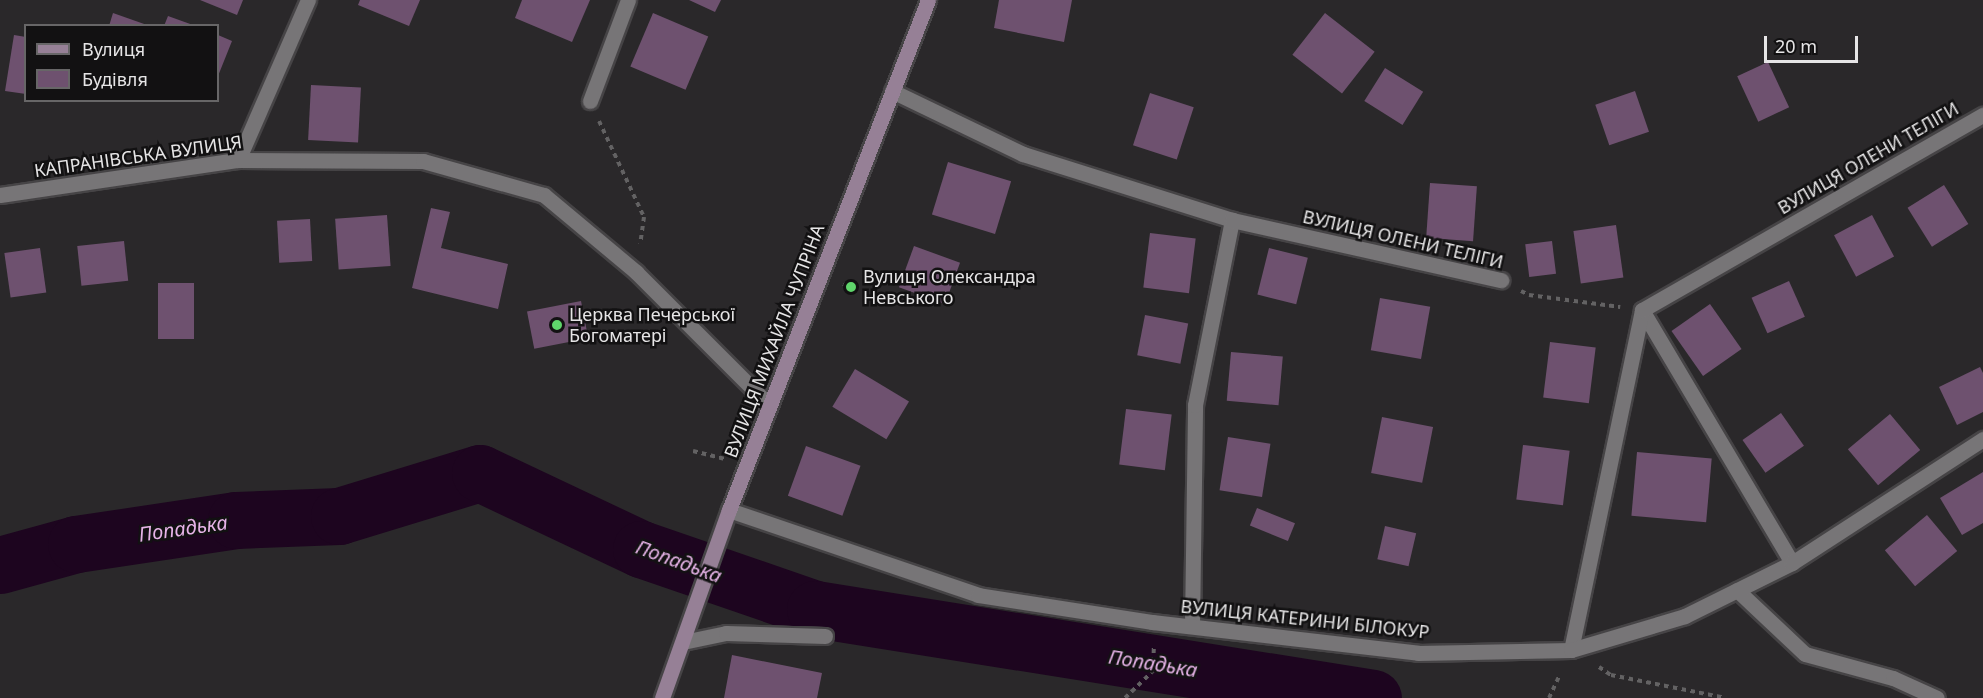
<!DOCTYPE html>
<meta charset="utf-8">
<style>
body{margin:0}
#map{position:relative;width:1983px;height:698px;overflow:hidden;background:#2a282a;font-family:"Noto Sans",sans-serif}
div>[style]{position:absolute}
.river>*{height:57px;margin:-28.5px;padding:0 28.5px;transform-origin:28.5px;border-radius:28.5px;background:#1d051f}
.building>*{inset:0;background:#6e516f;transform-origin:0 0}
.path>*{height:4px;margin-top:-2px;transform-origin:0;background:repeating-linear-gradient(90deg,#636263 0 4.5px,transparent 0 9px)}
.roads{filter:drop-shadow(2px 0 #464446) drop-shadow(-2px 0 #464446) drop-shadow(0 2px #464446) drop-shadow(0 -2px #464446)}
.service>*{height:15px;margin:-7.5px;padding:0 7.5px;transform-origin:7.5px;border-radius:7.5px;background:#777577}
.minor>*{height:15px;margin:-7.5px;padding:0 7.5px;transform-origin:7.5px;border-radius:7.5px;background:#777577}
.secondary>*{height:15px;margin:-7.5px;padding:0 7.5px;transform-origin:7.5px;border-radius:7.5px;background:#968096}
.dots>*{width:16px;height:16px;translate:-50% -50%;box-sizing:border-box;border:3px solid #121112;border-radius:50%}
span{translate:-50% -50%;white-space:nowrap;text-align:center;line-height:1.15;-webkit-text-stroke:5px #121112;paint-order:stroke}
.street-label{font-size:18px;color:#e6e5e6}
.poi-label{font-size:18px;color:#e6e5e6}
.left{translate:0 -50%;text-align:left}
.water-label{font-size:20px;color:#e6b3e7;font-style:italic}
.legend{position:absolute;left:24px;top:24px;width:195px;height:78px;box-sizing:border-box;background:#121112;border:2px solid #676667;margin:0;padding:8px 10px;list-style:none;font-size:18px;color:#e6e5e6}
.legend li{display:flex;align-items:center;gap:12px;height:30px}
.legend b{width:30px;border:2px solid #676667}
.scale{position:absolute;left:1764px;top:36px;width:94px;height:27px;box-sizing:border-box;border:3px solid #e6e5e6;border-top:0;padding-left:8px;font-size:18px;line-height:21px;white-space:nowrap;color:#e6e5e6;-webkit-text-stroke:4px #121112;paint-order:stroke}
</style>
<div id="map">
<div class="river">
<i style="left:0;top:565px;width:79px;rotate:-15.4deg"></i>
<i style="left:76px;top:544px;width:162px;rotate:-8.5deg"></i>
<i style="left:236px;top:520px;width:103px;rotate:-2.2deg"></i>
<i style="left:339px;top:516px;width:147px;rotate:-17deg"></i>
<i style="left:480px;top:473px;width:178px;rotate:25.3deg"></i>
<i style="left:641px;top:549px;width:184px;rotate:19deg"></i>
<i style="left:815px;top:609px;width:565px;rotate:9.06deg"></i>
</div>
<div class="building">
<i style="clip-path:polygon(200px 0,243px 0,237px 15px)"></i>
<i style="clip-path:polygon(360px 0,420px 0,409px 26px,358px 5px)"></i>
<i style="clip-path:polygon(522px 0,590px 0,572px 42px,515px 18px)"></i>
<i style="clip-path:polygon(689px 0,721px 0,715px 12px)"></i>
<i style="clip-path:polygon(999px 0,1072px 0,1064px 42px,994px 28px)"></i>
<i style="clip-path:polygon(113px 13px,147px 25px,147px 26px,109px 26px)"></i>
<i style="left:653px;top:13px;width:60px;height:58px;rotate:23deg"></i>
<i style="left:1325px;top:13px;width:63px;height:53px;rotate:38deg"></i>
<i style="clip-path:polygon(168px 16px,193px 25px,193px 26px,164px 26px)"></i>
<i style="clip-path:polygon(14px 35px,26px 37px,26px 94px,5px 91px)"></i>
<i style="clip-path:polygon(218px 35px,232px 41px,218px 76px)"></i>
<i style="left:1768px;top:62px;width:50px;height:34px;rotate:65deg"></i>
<i style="left:1385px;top:68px;width:45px;height:39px;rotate:32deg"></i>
<i style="left:311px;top:85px;width:50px;height:55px;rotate:3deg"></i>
<i style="left:1635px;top:91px;width:43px;height:42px;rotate:71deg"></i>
<i style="left:1150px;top:93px;width:46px;height:55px;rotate:18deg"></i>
<i style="left:948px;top:162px;width:66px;height:55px;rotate:17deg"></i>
<i style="left:1430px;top:183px;width:47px;height:55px;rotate:4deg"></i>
<i style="left:1944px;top:185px;width:46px;height:43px;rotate:58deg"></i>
<i style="clip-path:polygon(431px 208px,450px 212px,441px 248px,508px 264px,498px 309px,412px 288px)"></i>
<i style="left:387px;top:215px;width:51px;height:52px;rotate:86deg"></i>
<i style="left:1872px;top:215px;width:47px;height:43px;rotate:62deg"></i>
<i style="left:310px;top:219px;width:42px;height:33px;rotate:87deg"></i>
<i style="left:1616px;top:225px;width:53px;height:43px;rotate:82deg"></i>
<i style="left:1150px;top:233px;width:46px;height:55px;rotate:7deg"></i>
<i style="left:124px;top:241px;width:40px;height:47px;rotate:84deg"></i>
<i style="left:1552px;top:241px;width:33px;height:27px;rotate:83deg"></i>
<i style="left:914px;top:246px;width:49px;height:44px;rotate:20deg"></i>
<i style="left:40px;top:248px;width:45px;height:36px;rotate:82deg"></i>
<i style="left:1269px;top:248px;width:40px;height:48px;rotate:14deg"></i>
<i style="left:1789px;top:281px;width:39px;height:41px;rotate:66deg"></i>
<i style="left:158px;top:283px;width:36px;height:56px"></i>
<i style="left:1380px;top:298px;width:51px;height:53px;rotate:10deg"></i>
<i style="left:581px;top:301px;width:38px;height:55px;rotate:79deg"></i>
<i style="left:1710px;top:304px;width:55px;height:47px;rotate:55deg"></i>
<i style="left:1145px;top:315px;width:44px;height:41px;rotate:11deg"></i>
<i style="left:1550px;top:342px;width:46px;height:56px;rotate:7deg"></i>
<i style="left:1231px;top:352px;width:52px;height:49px;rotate:5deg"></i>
<i style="clip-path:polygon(1980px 367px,1983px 373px,1983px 412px,1957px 425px,1939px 387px)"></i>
<i style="left:855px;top:369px;width:63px;height:44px;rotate:31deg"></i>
<i style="left:1126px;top:409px;width:46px;height:56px;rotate:7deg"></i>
<i style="left:1781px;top:413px;width:40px;height:47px;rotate:55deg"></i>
<i style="left:1890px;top:414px;width:47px;height:55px;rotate:50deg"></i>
<i style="left:1382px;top:417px;width:52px;height:57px;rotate:11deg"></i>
<i style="left:1228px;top:437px;width:43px;height:54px;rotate:9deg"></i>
<i style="left:1523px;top:445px;width:47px;height:55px;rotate:7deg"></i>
<i style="left:806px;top:446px;width:58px;height:53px;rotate:20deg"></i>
<i style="left:1637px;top:452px;width:75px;height:64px;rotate:5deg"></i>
<i style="clip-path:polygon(1983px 472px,1983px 523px,1962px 535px,1940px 498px)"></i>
<i style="left:1257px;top:508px;width:41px;height:19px;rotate:22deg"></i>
<i style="left:1927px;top:515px;width:47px;height:55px;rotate:50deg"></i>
<i style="left:1385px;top:526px;width:32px;height:34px;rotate:13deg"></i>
<i style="clip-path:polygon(732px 655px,822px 673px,817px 698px,724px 698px)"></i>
</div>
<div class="path">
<i style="left:599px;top:121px;width:106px;rotate:64.9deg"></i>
<i style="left:644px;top:217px;width:27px;rotate:98deg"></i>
<i style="left:843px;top:284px;width:9px;rotate:21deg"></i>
<i style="left:1521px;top:291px;width:9px;rotate:27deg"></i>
<i style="left:1529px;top:295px;width:92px;rotate:7.5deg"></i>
<i style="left:693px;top:451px;width:33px;rotate:14deg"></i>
<i style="left:1599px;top:667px;width:14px;rotate:34deg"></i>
<i style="left:1611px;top:675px;width:117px;rotate:11.3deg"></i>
<i style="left:1125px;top:698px;width:39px;rotate:-44deg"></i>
<i style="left:1153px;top:671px;width:27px;rotate:-88deg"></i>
<i style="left:1549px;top:698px;width:26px;rotate:-65deg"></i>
</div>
<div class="roads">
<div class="service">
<i style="left:1642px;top:310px;width:294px;rotate:59.3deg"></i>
<i style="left:1737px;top:590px;width:93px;rotate:43.3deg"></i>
<i style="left:1805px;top:654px;width:91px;rotate:15.3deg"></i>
<i style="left:1893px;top:678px;width:48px;rotate:24.4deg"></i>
<i style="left:1192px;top:626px;width:221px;rotate:-89.2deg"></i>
<i style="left:1195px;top:405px;width:189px;rotate:-78.7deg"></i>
<i style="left:683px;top:642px;width:44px;rotate:-11.8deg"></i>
<i style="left:726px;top:633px;width:99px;rotate:1.7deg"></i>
<i style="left:1571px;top:650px;width:347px;rotate:-78.2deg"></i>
</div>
<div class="minor">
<i style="left:892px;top:91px;width:145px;rotate:25.7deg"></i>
<i style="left:1023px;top:154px;width:219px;rotate:17.5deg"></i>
<i style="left:1232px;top:220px;width:276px;rotate:12.6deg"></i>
<i style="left:590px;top:101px;width:108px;rotate:-69.4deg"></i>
<i style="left:238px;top:160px;width:175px;rotate:-66.4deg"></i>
<i style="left:0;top:195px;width:241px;rotate:-8.4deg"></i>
<i style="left:238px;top:160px;width:185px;rotate:0.3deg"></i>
<i style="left:423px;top:161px;width:126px;rotate:15.7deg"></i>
<i style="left:544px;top:195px;width:120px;rotate:39.9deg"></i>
<i style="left:636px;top:272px;width:188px;rotate:45deg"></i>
<i style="left:1642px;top:310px;width:393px;rotate:-29.8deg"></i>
<i style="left:729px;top:510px;width:263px;rotate:18.8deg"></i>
<i style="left:978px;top:595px;width:176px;rotate:8.8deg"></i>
<i style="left:1152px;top:622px;width:268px;rotate:6.6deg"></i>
<i style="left:1418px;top:653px;width:153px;rotate:-1.1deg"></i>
<i style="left:1571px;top:650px;width:119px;rotate:-16.6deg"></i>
<i style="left:1685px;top:616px;width:119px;rotate:-26.4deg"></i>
<i style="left:1792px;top:563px;width:228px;rotate:-33deg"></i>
</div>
<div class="secondary">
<i style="left:662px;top:698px;width:200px;rotate:-70.4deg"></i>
<i style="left:729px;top:510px;width:547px;rotate:-68.68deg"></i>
</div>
</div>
<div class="dots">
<i style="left:851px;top:287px;background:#5fd56b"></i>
<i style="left:557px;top:325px;background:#5fd56b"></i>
</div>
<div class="street-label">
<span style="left:138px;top:156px;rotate:-8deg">КАПРАНІВСЬКА ВУЛИЦЯ</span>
<span style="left:1868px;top:158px;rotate:-30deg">ВУЛИЦЯ ОЛЕНИ ТЕЛІГИ</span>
<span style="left:1403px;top:239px;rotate:13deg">ВУЛИЦЯ ОЛЕНИ ТЕЛІГИ</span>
<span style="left:774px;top:341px;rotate:-69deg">ВУЛИЦЯ МИХАЙЛА ЧУПРІНА</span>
<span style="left:1305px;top:619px;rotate:6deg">ВУЛИЦЯ КАТЕРИНИ БІЛОКУР</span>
</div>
<div class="poi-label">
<span class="left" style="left:863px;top:287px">Вулиця Олександра<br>Невського</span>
<span class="left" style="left:569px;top:325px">Церква Печерської<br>Богоматері</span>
</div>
<div class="water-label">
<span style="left:183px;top:528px;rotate:-8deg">Попадька</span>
<span style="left:679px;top:561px;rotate:20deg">Попадька</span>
<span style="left:1153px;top:663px;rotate:9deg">Попадька</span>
</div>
<ul class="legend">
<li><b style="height:8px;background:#968096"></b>Вулиця</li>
<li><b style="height:16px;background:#6e516f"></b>Будівля</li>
</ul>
<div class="scale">20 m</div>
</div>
